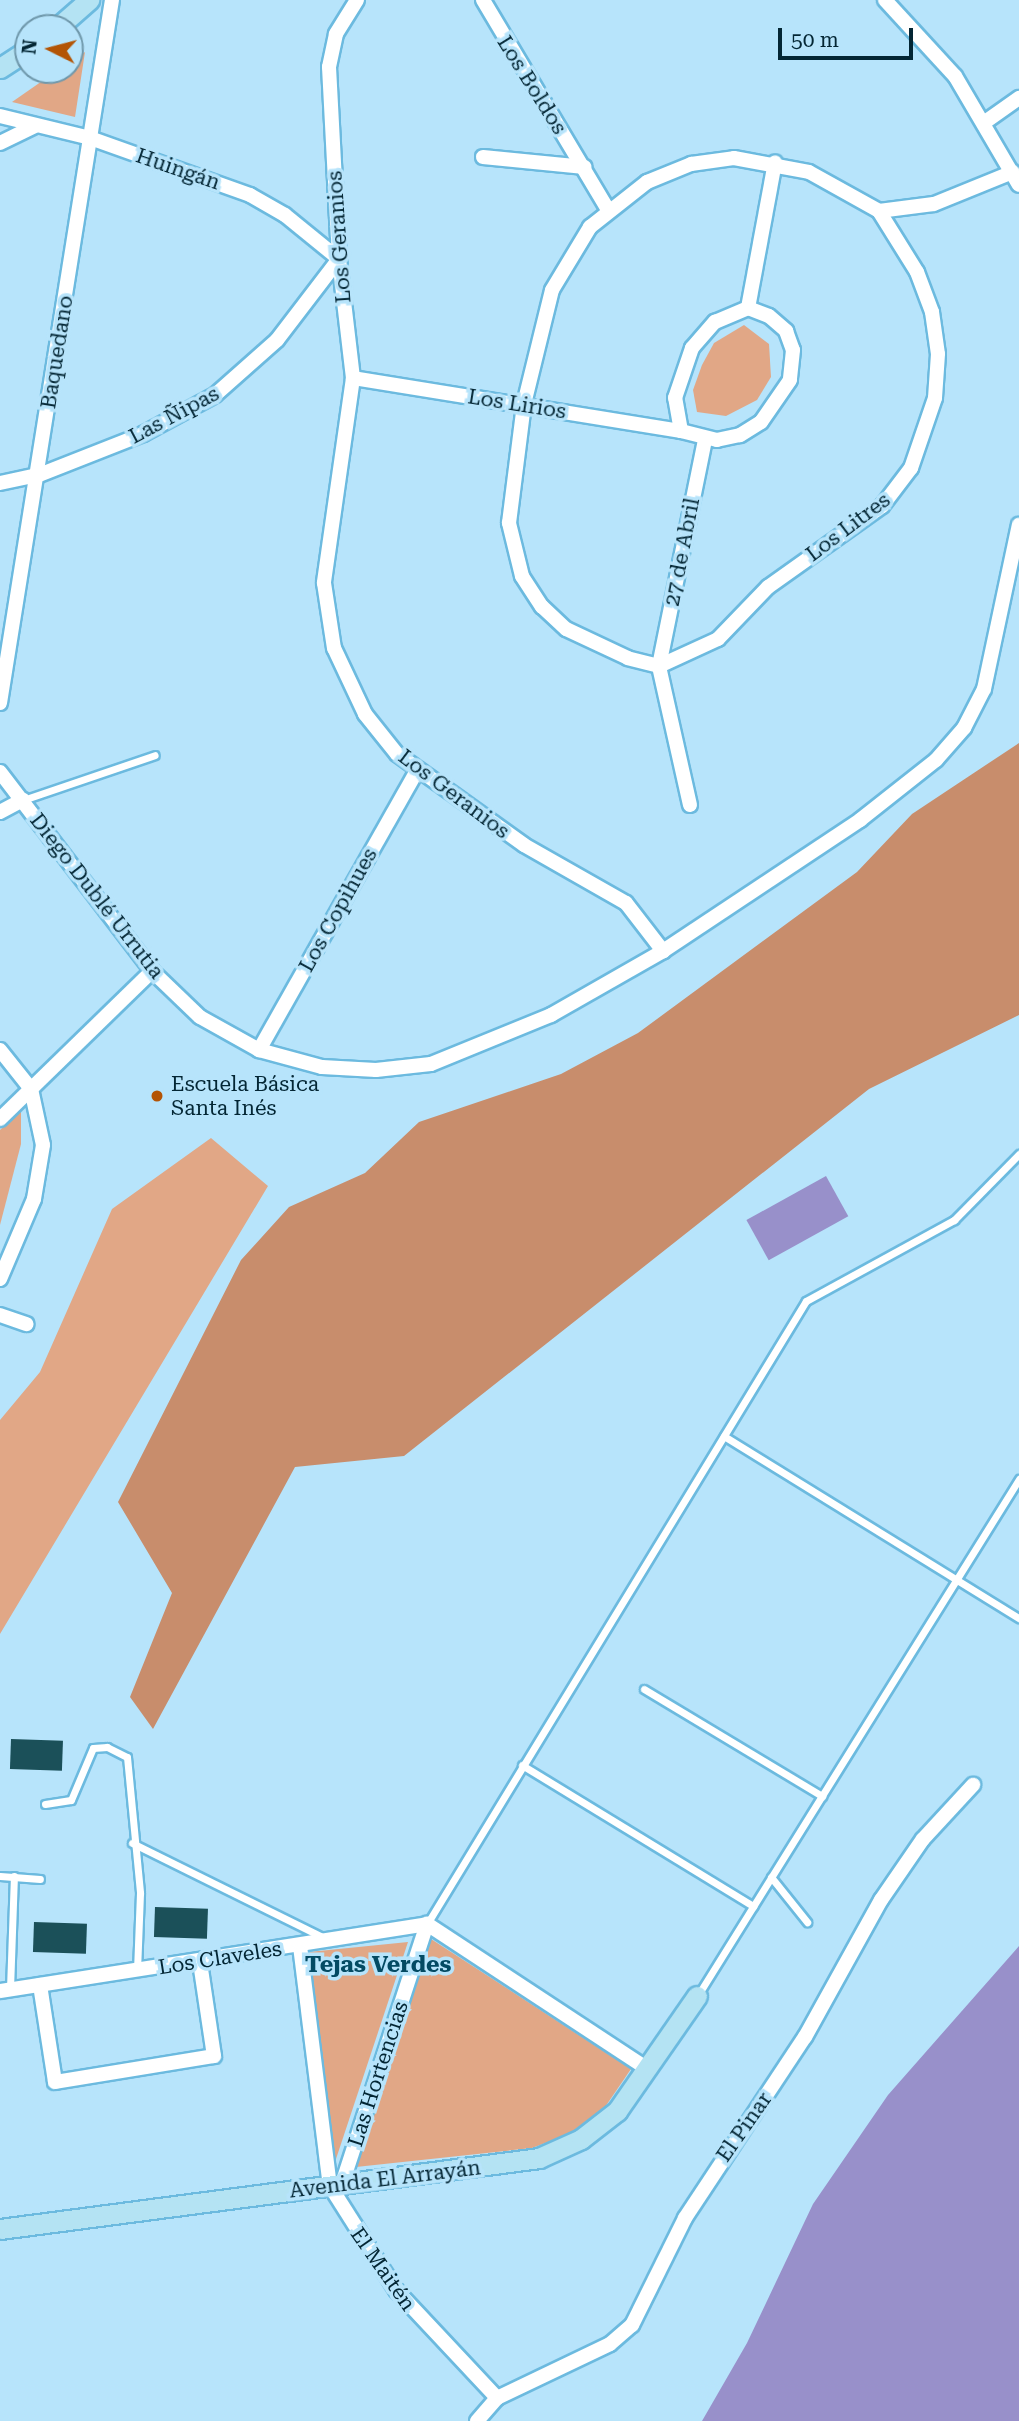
<!DOCTYPE html>
<meta charset="utf-8">
<style>
body{margin:0}
#map{position:relative;width:1019px;height:2421px;overflow:hidden;background:#b7e4fb;font-family:"Roboto Serif",serif}
div>[style]{position:absolute}
.green>*{inset:0;background:#e1a786}
.forest>*{inset:0;background:#c88d6c}
.water>*{inset:0;background:#9890ca;transform-origin:0 0}
.building>*{inset:0;background:#1b5059;transform-origin:0 0}
.roads{filter:drop-shadow(2px 0 #6cbadf) drop-shadow(-2px 0 #6cbadf) drop-shadow(0 2px #6cbadf) drop-shadow(0 -2px #6cbadf)}
.lane>*{height:7px;margin:-3.5px;padding:0 3.5px;transform-origin:3.5px;border-radius:3.5px;background:#fff}
.street>*{height:14px;margin:-7px;padding:0 7px;transform-origin:7px;border-radius:7px;background:#fff}
.secondary>*{height:19px;margin:-9.5px;padding:0 9.5px;transform-origin:9.5px;border-radius:9.5px;background:#b4e3f3}
.dots>*{width:19px;height:19px;translate:-50% -50%;box-sizing:border-box;border:4px solid #b7e4fb;border-radius:50%}
span{translate:-50% -50%;white-space:nowrap;text-align:center;line-height:1.15;-webkit-text-stroke:7px #b7e4fb;paint-order:stroke}
.street-label{font-size:21px;color:#032634}
.poi-label{font-size:21px;color:#032634}
.left{translate:0 -50%;text-align:left}
.neighbourhood-label{font-size:23px;color:#034a63;font-weight:700}
.north{position:absolute;left:14px;top:14px;width:70px;height:70px;box-sizing:border-box;background:#b7e4fb;border:2px solid #6f98ab;border-radius:50%;rotate:276deg;font-size:19px;font-weight:700;line-height:28px;text-align:center;color:#032634}
.north::after{content:'';display:block;margin:auto;width:24px;height:32px;background:#b35405;clip-path:polygon(50% 0,100% 100%,50% 72%,0 100%)}
.scale{position:absolute;left:778px;top:28px;width:135px;height:32px;box-sizing:border-box;border:4px solid #032634;border-top:0;padding-left:9px;font-size:21px;line-height:24px;white-space:nowrap;color:#032634;-webkit-text-stroke:5px #b7e4fb;paint-order:stroke}
</style>
<div id="map">
<div class="green">
<i style="clip-path:polygon(85px 52px,75px 117px,12px 102px,58px 70px,70px 70px,70px 62px)"></i>
<i style="clip-path:polygon(744px 325px,769px 344px,771px 377px,757px 400px,726px 416px,697px 412px,693px 390px,702px 365px,714px 343px)"></i>
<i style="clip-path:polygon(21px 1110px,21px 1144px,0 1225px,0 1130px)"></i>
<i style="clip-path:polygon(211px 1138px,268px 1186px,0 1634px,0 1420px,40px 1372px,112px 1209px)"></i>
<i style="clip-path:polygon(431px 1939px,631px 2069px,603px 2110px,577px 2131px,532px 2148px,356px 2167px)"></i>
<i style="clip-path:polygon(408px 1942px,334px 2165px,309px 1952px)"></i>
</div>
<div class="forest">
<i style="clip-path:polygon(1019px 743px,1019px 1015px,869px 1089px,404px 1456px,295px 1467px,153px 1729px,130px 1697px,172px 1593px,118px 1502px,241px 1260px,289px 1207px,365px 1173px,419px 1122px,561px 1074px,638px 1033px,857px 872px,912px 814px)"></i>
</div>
<div class="water">
<i style="left:826px;top:1176px;width:46px;height:91px;rotate:61deg"></i>
<i style="clip-path:polygon(1019px 1946px,1019px 2421px,702px 2421px,747px 2343px,813px 2204px,888px 2095px)"></i>
</div>
<div class="building">
<i style="left:11px;top:1739px;width:52px;height:30px;rotate:2deg"></i>
<i style="left:155px;top:1907px;width:53px;height:30px;rotate:2deg"></i>
<i style="left:34px;top:1922px;width:53px;height:30px;rotate:2deg"></i>
</div>
<div class="roads">
<div class="lane">
<i style="left:23px;top:800px;width:139px;rotate:-18.8deg"></i>
<i style="left:724px;top:1436px;width:347px;rotate:31.7deg"></i>
<i style="left:644px;top:1689px;width:208px;rotate:31deg"></i>
<i style="left:522px;top:1765px;width:271px;rotate:31.4deg"></i>
<i style="left:45px;top:1804px;width:26px;rotate:-9deg"></i>
<i style="left:71px;top:1800px;width:56px;rotate:-67.1deg"></i>
<i style="left:93px;top:1748px;width:14px;rotate:-4deg"></i>
<i style="left:107px;top:1747px;width:22px;rotate:27deg"></i>
<i style="left:127px;top:1757px;width:137px;rotate:84.5deg"></i>
<i style="left:140px;top:1893px;width:77px;rotate:92.2deg"></i>
<i style="left:132px;top:1843px;width:212px;rotate:26.3deg"></i>
<i style="left:0;top:1876px;width:40px;rotate:4.3deg"></i>
<i style="left:771px;top:1877px;width:58px;rotate:51.3deg"></i>
<i style="left:427px;top:1924px;width:729px;rotate:-58.69deg"></i>
<i style="left:806px;top:1301px;width:169px;rotate:-28.7deg"></i>
<i style="left:954px;top:1220px;width:93px;rotate:-45.4deg"></i>
<i style="left:10px;top:1989px;width:113px;rotate:-88deg"></i>
<i style="left:698px;top:1995px;width:608px;rotate:-58.11deg"></i>
</div>
<div class="street">
<i style="left:357px;top:0;width:40px;rotate:122deg"></i>
<i style="left:336px;top:34px;width:34px;rotate:102deg"></i>
<i style="left:329px;top:67px;width:192px;rotate:87deg"></i>
<i style="left:339px;top:259px;width:120px;rotate:83.3deg"></i>
<i style="left:353px;top:378px;width:207px;rotate:98.1deg"></i>
<i style="left:324px;top:583px;width:66px;rotate:81.3deg"></i>
<i style="left:334px;top:648px;width:73px;rotate:64.8deg"></i>
<i style="left:365px;top:714px;width:51px;rotate:51.3deg"></i>
<i style="left:397px;top:754px;width:156px;rotate:35.6deg"></i>
<i style="left:524px;top:845px;width:117px;rotate:29.6deg"></i>
<i style="left:626px;top:903px;width:61px;rotate:52.4deg"></i>
<i style="left:483px;top:0;width:242px;rotate:59.2deg"></i>
<i style="left:885px;top:0;width:103px;rotate:47.4deg"></i>
<i style="left:955px;top:76px;width:126px;rotate:59.6deg"></i>
<i style="left:0;top:116px;width:93px;rotate:13.7deg"></i>
<i style="left:90px;top:138px;width:170px;rotate:19.6deg"></i>
<i style="left:250px;top:195px;width:40px;rotate:29.7deg"></i>
<i style="left:285px;top:215px;width:70px;rotate:39.2deg"></i>
<i style="left:985px;top:122px;width:42px;rotate:-35.2deg"></i>
<i style="left:0;top:143px;width:39px;rotate:-26deg"></i>
<i style="left:483px;top:157px;width:102px;rotate:5.6deg"></i>
<i style="left:734px;top:158px;width:76px;rotate:10.6deg"></i>
<i style="left:809px;top:172px;width:80px;rotate:29.1deg"></i>
<i style="left:879px;top:211px;width:72px;rotate:58.1deg"></i>
<i style="left:917px;top:272px;width:43px;rotate:69.4deg"></i>
<i style="left:932px;top:312px;width:42px;rotate:81.9deg"></i>
<i style="left:938px;top:354px;width:44px;rotate:93.9deg"></i>
<i style="left:935px;top:398px;width:74px;rotate:108.9deg"></i>
<i style="left:911px;top:468px;width:48px;rotate:127.3deg"></i>
<i style="left:882px;top:506px;width:140px;rotate:144.6deg"></i>
<i style="left:768px;top:587px;width:72px;rotate:133.9deg"></i>
<i style="left:718px;top:639px;width:65px;rotate:155.4deg"></i>
<i style="left:659px;top:666px;width:32px;rotate:-166deg"></i>
<i style="left:628px;top:658px;width:68px;rotate:-154.9deg"></i>
<i style="left:566px;top:629px;width:33px;rotate:-137deg"></i>
<i style="left:542px;top:607px;width:37px;rotate:-123deg"></i>
<i style="left:522px;top:576px;width:55px;rotate:-103.8deg"></i>
<i style="left:509px;top:523px;width:120px;rotate:-82.8deg"></i>
<i style="left:524px;top:404px;width:117px;rotate:-76.2deg"></i>
<i style="left:552px;top:290px;width:74px;rotate:-58.9deg"></i>
<i style="left:590px;top:227px;width:73px;rotate:-38.3deg"></i>
<i style="left:647px;top:182px;width:48px;rotate:-22.2deg"></i>
<i style="left:691px;top:164px;width:43px;rotate:-7.9deg"></i>
<i style="left:879px;top:211px;width:55px;rotate:-7.3deg"></i>
<i style="left:934px;top:204px;width:85px;rotate:-22.1deg"></i>
<i style="left:748px;top:308px;width:22px;rotate:21deg"></i>
<i style="left:769px;top:316px;width:23px;rotate:41deg"></i>
<i style="left:786px;top:331px;width:20px;rotate:70deg"></i>
<i style="left:793px;top:350px;width:30px;rotate:96deg"></i>
<i style="left:790px;top:380px;width:51px;rotate:124.6deg"></i>
<i style="left:761px;top:422px;width:25px;rotate:148deg"></i>
<i style="left:740px;top:435px;width:24px;rotate:168deg"></i>
<i style="left:717px;top:440px;width:37px;rotate:-166deg"></i>
<i style="left:681px;top:431px;width:34px;rotate:-100deg"></i>
<i style="left:675px;top:398px;width:53px;rotate:-71.2deg"></i>
<i style="left:692px;top:348px;width:35px;rotate:-49deg"></i>
<i style="left:715px;top:322px;width:36px;rotate:-23deg"></i>
<i style="left:748px;top:308px;width:148px;rotate:-79.5deg"></i>
<i style="left:353px;top:378px;width:332px;rotate:9.2deg"></i>
<i style="left:0;top:483px;width:40px;rotate:-12deg"></i>
<i style="left:39px;top:475px;width:112px;rotate:-21.5deg"></i>
<i style="left:143px;top:434px;width:82px;rotate:-28.4deg"></i>
<i style="left:215px;top:395px;width:83px;rotate:-41.6deg"></i>
<i style="left:277px;top:340px;width:102px;rotate:-52.6deg"></i>
<i style="left:0;top:703px;width:712px;rotate:-80.95deg"></i>
<i style="left:0;top:772px;width:250px;rotate:52.6deg"></i>
<i style="left:152px;top:971px;width:66px;rotate:43.8deg"></i>
<i style="left:200px;top:1017px;width:68px;rotate:29.2deg"></i>
<i style="left:259px;top:1050px;width:65px;rotate:15.1deg"></i>
<i style="left:322px;top:1067px;width:54px;rotate:3.2deg"></i>
<i style="left:376px;top:1070px;width:55px;rotate:-6.2deg"></i>
<i style="left:431px;top:1064px;width:130px;rotate:-22.2deg"></i>
<i style="left:551px;top:1015px;width:129px;rotate:-29.7deg"></i>
<i style="left:663px;top:951px;width:237px;rotate:-33.6deg"></i>
<i style="left:860px;top:820px;width:97px;rotate:-38.3deg"></i>
<i style="left:936px;top:760px;width:43px;rotate:-48.8deg"></i>
<i style="left:964px;top:728px;width:44px;rotate:-62.9deg"></i>
<i style="left:984px;top:689px;width:168px;rotate:-78deg"></i>
<i style="left:690px;top:805px;width:142px;rotate:-102.6deg"></i>
<i style="left:659px;top:666px;width:232px;rotate:-78.5deg"></i>
<i style="left:0;top:812px;width:26px;rotate:-28deg"></i>
<i style="left:0;top:1050px;width:50px;rotate:51.5deg"></i>
<i style="left:31px;top:1089px;width:57px;rotate:77.9deg"></i>
<i style="left:43px;top:1145px;width:55px;rotate:99.5deg"></i>
<i style="left:34px;top:1199px;width:87px;rotate:113deg"></i>
<i style="left:259px;top:1050px;width:321px;rotate:-60.5deg"></i>
<i style="left:0;top:1119px;width:212px;rotate:-44.2deg"></i>
<i style="left:0;top:1315px;width:28px;rotate:19deg"></i>
<i style="left:300px;top:1946px;width:242px;rotate:82.9deg"></i>
<i style="left:330px;top:2186px;width:123px;rotate:57.6deg"></i>
<i style="left:396px;top:2290px;width:148px;rotate:46.9deg"></i>
<i style="left:40px;top:1985px;width:98px;rotate:81.2deg"></i>
<i style="left:55px;top:2082px;width:161px;rotate:-9.3deg"></i>
<i style="left:214px;top:2056px;width:95px;rotate:-98.5deg"></i>
<i style="left:0;top:1991px;width:432px;rotate:-8.9deg"></i>
<i style="left:427px;top:1924px;width:264px;rotate:33.3deg"></i>
<i style="left:342px;top:2184px;width:274px;rotate:-71.9deg"></i>
<i style="left:477px;top:2421px;width:30px;rotate:-49deg"></i>
<i style="left:497px;top:2398px;width:125px;rotate:-25.5deg"></i>
<i style="left:610px;top:2344px;width:29px;rotate:-41deg"></i>
<i style="left:632px;top:2325px;width:119px;rotate:-63.6deg"></i>
<i style="left:685px;top:2218px;width:217px;rotate:-56.5deg"></i>
<i style="left:805px;top:2037px;width:157px;rotate:-61deg"></i>
<i style="left:881px;top:1900px;width:74px;rotate:-55.5deg"></i>
<i style="left:923px;top:1839px;width:74px;rotate:-47.2deg"></i>
</div>
<div class="secondary">
<i style="left:57px;top:28px;width:43px;rotate:-41.2deg"></i>
<i style="left:0;top:68px;width:33px;rotate:-33deg"></i>
<i style="left:0;top:2229px;width:544px;rotate:-7.5deg"></i>
<i style="left:539px;top:2158px;width:46px;rotate:-24.3deg"></i>
<i style="left:581px;top:2139px;width:46px;rotate:-37.9deg"></i>
<i style="left:617px;top:2111px;width:140px;rotate:-55.2deg"></i>
</div>
</div>
<div class="dots">
<i style="left:157px;top:1096px;background:#b35405"></i>
</div>
<div class="street-label">
<span style="left:532px;top:85px;rotate:58deg">Los Boldos</span>
<span style="left:178px;top:169px;rotate:19deg">Huingán</span>
<span style="left:339px;top:237px;rotate:-94deg">Los Geranios</span>
<span style="left:57px;top:352px;rotate:-81deg">Baquedano</span>
<span style="left:517px;top:404px;rotate:9deg">Los Lirios</span>
<span style="left:174px;top:415px;rotate:-28deg">Las Ñipas</span>
<span style="left:848px;top:527px;rotate:-37deg">Los Litres</span>
<span style="left:682px;top:552px;rotate:-79deg">27 de Abril</span>
<span style="left:454px;top:794px;rotate:37deg">Los Geranios</span>
<span style="left:97px;top:896px;rotate:52deg">Diego Dublé Urrutia</span>
<span style="left:338px;top:910px;rotate:-61deg">Los Copihues</span>
<span style="left:220px;top:1958px;rotate:-9deg">Los Claveles</span>
<span style="left:378px;top:2074px;rotate:-72deg">Las Hortencias</span>
<span style="left:744px;top:2127px;rotate:-55deg">El Pinar</span>
<span style="left:385px;top:2179px;rotate:-7deg">Avenida El Arrayán</span>
<span style="left:383px;top:2269px;rotate:55deg">El Maitén</span>
</div>
<div class="poi-label">
<span class="left" style="left:171px;top:1096px">Escuela Básica<br>Santa Inés</span>
</div>
<div class="neighbourhood-label">
<span style="left:378px;top:1965px">Tejas Verdes</span>
</div>
<div class="north">N</div>
<div class="scale">50 m</div>
</div>
